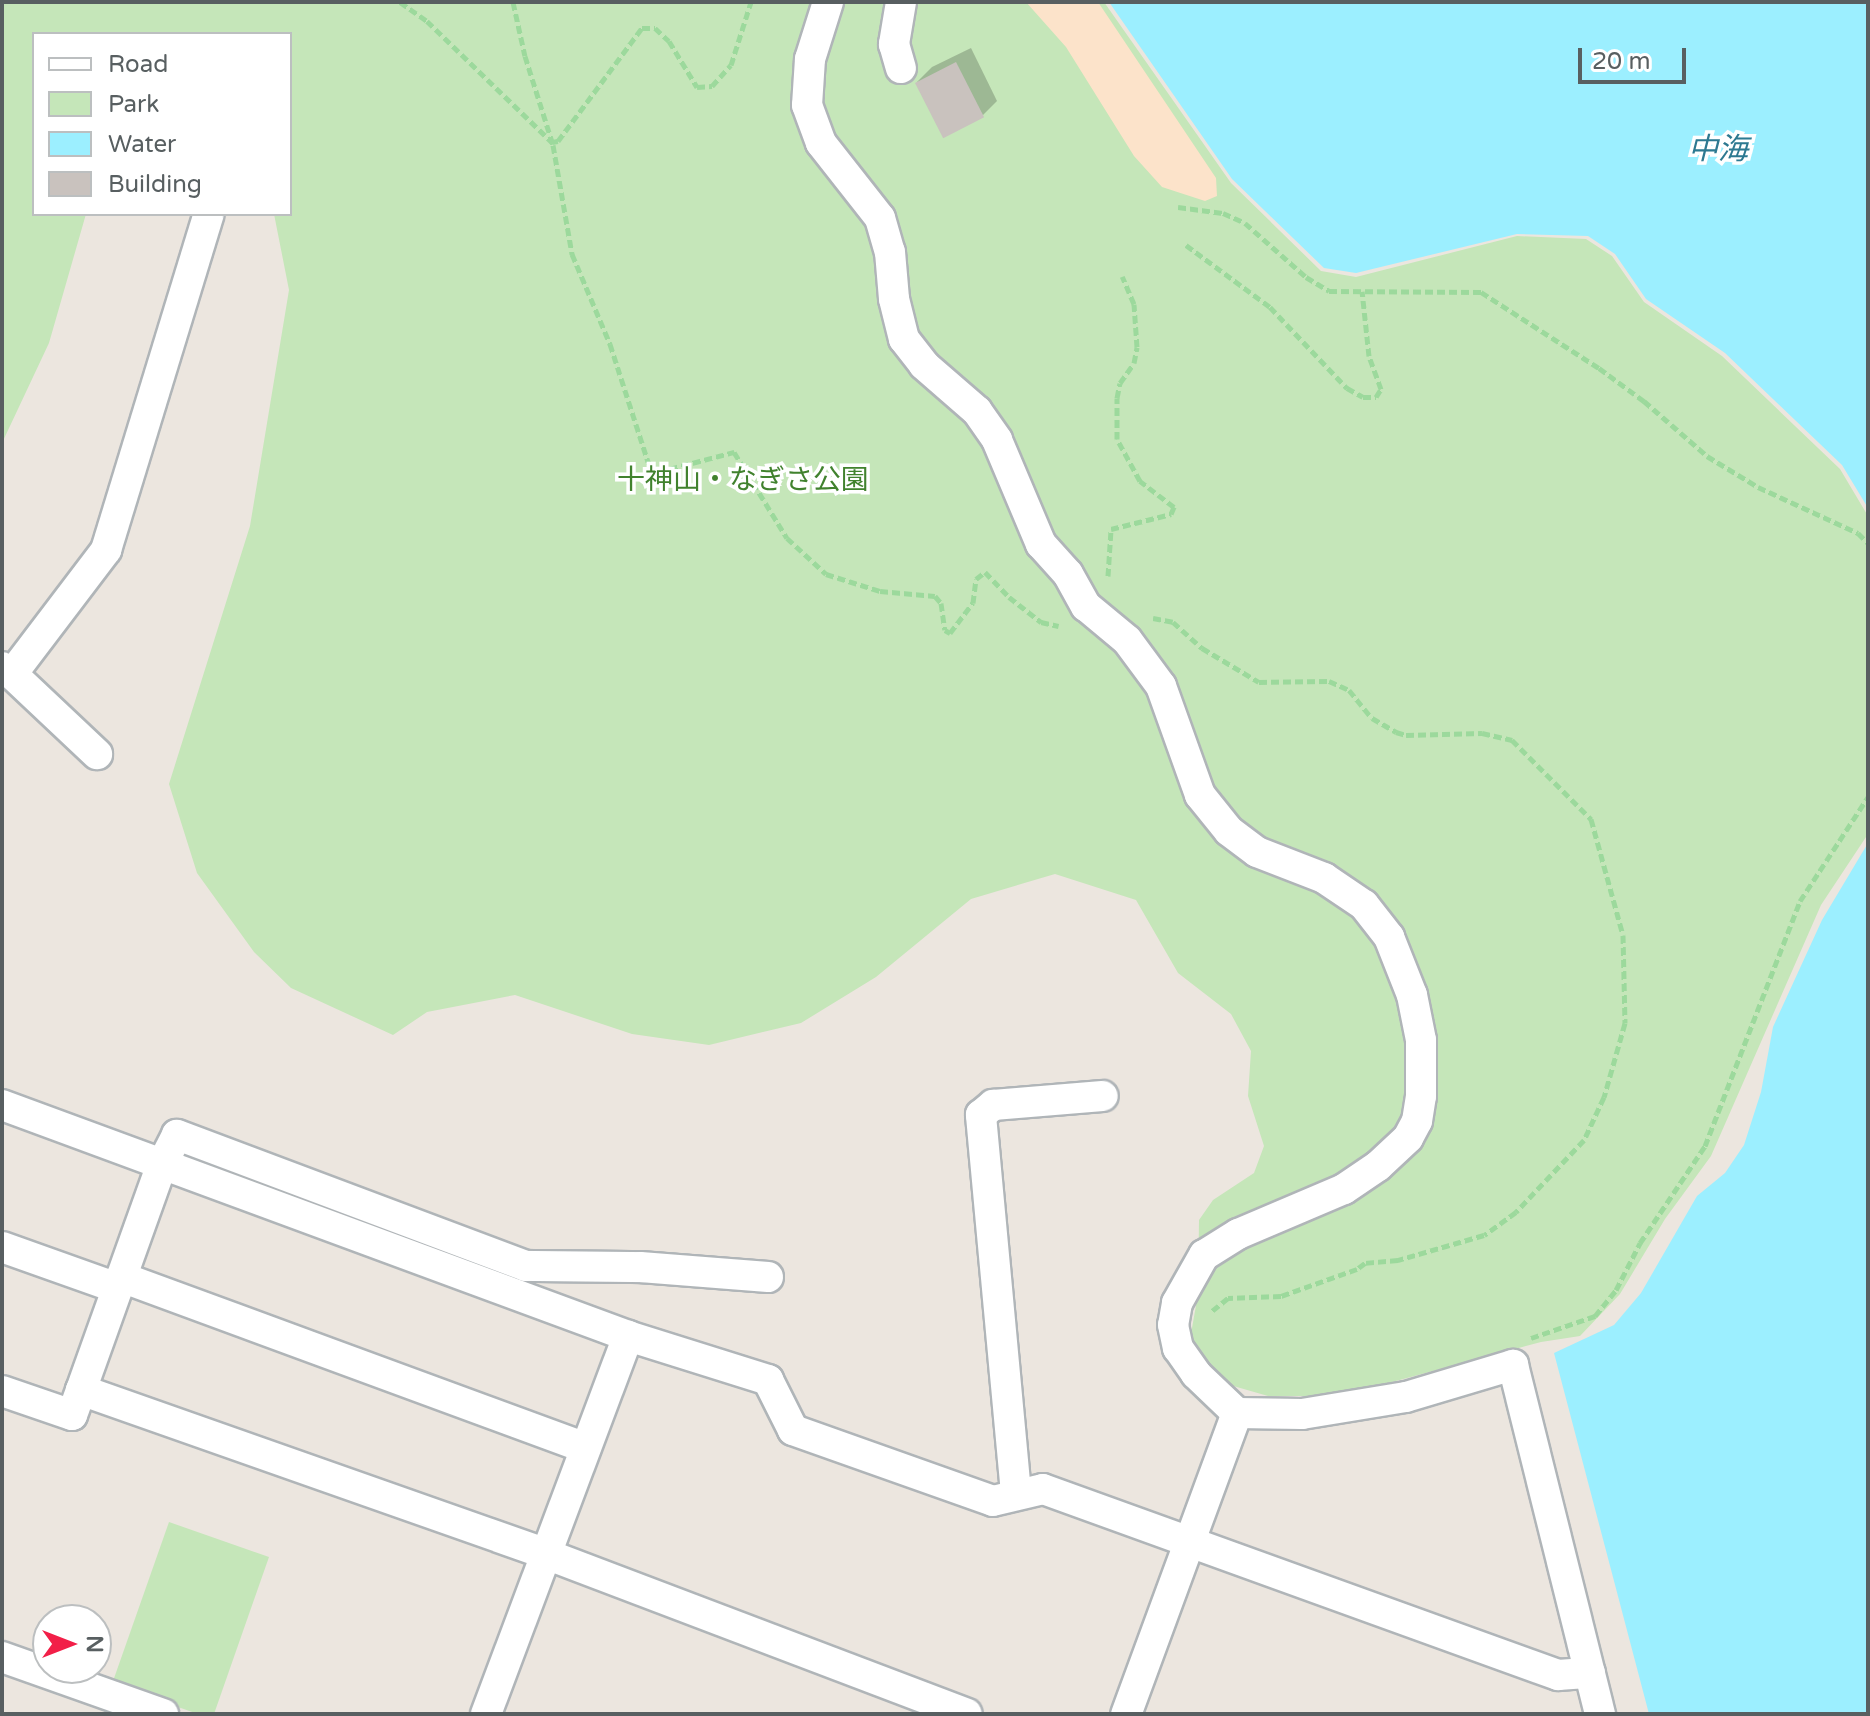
<!DOCTYPE html>
<meta charset="utf-8">
<style>
body{margin:0}
#map{position:relative;width:1870px;height:1716px;overflow:hidden;background:#ece6df;font-family:"Varela Round","Noto Sans JP",sans-serif}
div>[style]{position:absolute}
.green>*{inset:0;background:#c5e6b9}
.sand>*{inset:0;background:#fce3ca}
.water>*{inset:0;background:#9cefff}
.shadow>*{inset:0;background:#0003}
.building>*{inset:0;background:#c9c2be;transform-origin:0 0}
.path>*{height:5px;margin-top:-2.5px;transform-origin:0;background:repeating-linear-gradient(90deg,#9cd99c 0 8px,transparent 0 12px)}
.roads{filter:drop-shadow(2px 0 #b0b5b8) drop-shadow(-2px 0 #b0b5b8) drop-shadow(0 2px #b0b5b8) drop-shadow(0 -2px #b0b5b8)}
.minor>*{height:30px;margin:-15px;padding:0 15px;transform-origin:15px;border-radius:15px;background:#fff}
span{translate:-50% -50%;white-space:nowrap;text-align:center;line-height:1.15;-webkit-text-stroke:7px #fff;paint-order:stroke}
.park-label{font-size:28px;color:#41822e}
.water-label{font-size:30px;color:#2d7991;font-style:italic}
.frame{position:absolute;inset:0;border:4px solid #585f61;pointer-events:none}
.legend{position:absolute;left:32px;top:32px;width:260px;height:184px;box-sizing:border-box;background:#fff;border:2px solid #bcbfc0;margin:0;padding:10px 14px;list-style:none;font-size:24px;color:#585f61}
.legend li{display:flex;align-items:center;gap:16px;height:40px}
.legend b{width:40px;border:2px solid #bcbfc0}
.north{position:absolute;left:32px;top:1604px;width:80px;height:80px;box-sizing:border-box;background:#fff;border:2px solid #bcbfc0;border-radius:50%;rotate:90deg;font-size:22px;font-weight:700;line-height:32px;text-align:center;color:#585f61}
.north::after{content:'';display:block;margin:auto;width:28px;height:36px;background:#f21f48;clip-path:polygon(50% 0,100% 100%,50% 72%,0 100%)}
.scale{position:absolute;left:1578px;top:48px;width:108px;height:36px;box-sizing:border-box;border:4px solid #585f61;border-top:0;padding-left:10px;font-size:24px;line-height:28px;white-space:nowrap;color:#585f61;-webkit-text-stroke:6px #fff;paint-order:stroke}
</style>
<div id="map">
<div class="green">
<i style="clip-path:polygon(2px 2px,1104px 2px,1231px 183px,1321px 271px,1356px 277px,1517px 236px,1586px 239px,1612px 256px,1644px 302px,1722px 356px,1840px 469px,1868px 516px,1868px 834px,1821px 905px,1711px 1156px,1665px 1219px,1620px 1294px,1580px 1336px,1541px 1342px,1340px 1396px,1268px 1396px,1216px 1381px,1189px 1345px,1198px 1294px,1199px 1220px,1213px 1200px,1254px 1173px,1264px 1146px,1248px 1096px,1251px 1051px,1231px 1014px,1178px 973px,1136px 900px,1055px 874px,971px 899px,876px 977px,801px 1023px,709px 1045px,632px 1034px,515px 995px,427px 1012px,393px 1035px,291px 988px,254px 952px,197px 873px,169px 784px,250px 526px,289px 290px,274px 214px,290px 214px,290px 34px,34px 34px,34px 214px,86px 214px,49px 343px,2px 443px)"></i>
<i style="clip-path:polygon(169px 1522px,269px 1557px,214px 1714px,198px 1714px,112px 1684px)"></i>
</div>
<div class="sand">
<i style="clip-path:polygon(1026px 2px,1098px 2px,1216px 178px,1217px 196px,1205px 201px,1162px 187px,1134px 156px,1066px 47px)"></i>
</div>
<div class="water">
<i style="clip-path:polygon(1109px 2px,1868px 2px,1868px 508px,1842px 465px,1725px 353px,1646px 299px,1615px 254px,1588px 236px,1517px 234px,1356px 273px,1324px 268px,1232px 179px)"></i>
<i style="clip-path:polygon(1868px 843px,1868px 1714px,1649px 1714px,1554px 1353px,1614px 1325px,1641px 1293px,1697px 1196px,1725px 1173px,1744px 1145px,1761px 1092px,1773px 1027px,1822px 920px)"></i>
</div>
<div class="shadow">
<i style="clip-path:polygon(971px 48px,997px 101px,982px 116px,917px 82px,932px 67px)"></i>
</div>
<div class="building">
<i style="left:956px;top:62px;width:62px;height:46px;rotate:63deg"></i>
</div>
<div class="path">
<i style="left:400px;top:2px;width:33px;rotate:35deg"></i>
<i style="left:427px;top:21px;width:174px;rotate:44.1deg"></i>
<i style="left:552px;top:142px;width:6px;rotate:-9deg"></i>
<i style="left:558px;top:141px;width:141px;rotate:-53.4deg"></i>
<i style="left:642px;top:28px;width:13px"></i>
<i style="left:655px;top:28px;width:19px;rotate:43deg"></i>
<i style="left:669px;top:41px;width:54px;rotate:58.7deg"></i>
<i style="left:697px;top:87px;width:15px;rotate:-4deg"></i>
<i style="left:712px;top:86px;width:28px;rotate:-48deg"></i>
<i style="left:731px;top:65px;width:66px;rotate:-72.4deg"></i>
<i style="left:513px;top:2px;width:55px;rotate:77.5deg"></i>
<i style="left:525px;top:56px;width:93px;rotate:72.5deg"></i>
<i style="left:553px;top:145px;width:111px;rotate:80.1deg"></i>
<i style="left:572px;top:254px;width:98px;rotate:67.1deg"></i>
<i style="left:610px;top:344px;width:124px;rotate:72.1deg"></i>
<i style="left:648px;top:462px;width:14px;rotate:45deg"></i>
<i style="left:658px;top:472px;width:79px;rotate:-14.7deg"></i>
<i style="left:734px;top:452px;width:101px;rotate:58.4deg"></i>
<i style="left:787px;top:538px;width:53px;rotate:42.7deg"></i>
<i style="left:826px;top:574px;width:57px;rotate:17.5deg"></i>
<i style="left:880px;top:591px;width:55px;rotate:5.2deg"></i>
<i style="left:935px;top:596px;width:9px;rotate:49deg"></i>
<i style="left:941px;top:603px;width:27px;rotate:82deg"></i>
<i style="left:945px;top:630px;width:6px;rotate:31deg"></i>
<i style="left:950px;top:633px;width:38px;rotate:-53deg"></i>
<i style="left:973px;top:603px;width:24px;rotate:-83deg"></i>
<i style="left:976px;top:579px;width:11px;rotate:-38deg"></i>
<i style="left:985px;top:572px;width:35px;rotate:46deg"></i>
<i style="left:1009px;top:597px;width:41px;rotate:38deg"></i>
<i style="left:1041px;top:622px;width:18px;rotate:13deg"></i>
<i style="left:1178px;top:207px;width:45px;rotate:7.6deg"></i>
<i style="left:1223px;top:213px;width:24px;rotate:24deg"></i>
<i style="left:1245px;top:223px;width:81px;rotate:41.5deg"></i>
<i style="left:1306px;top:277px;width:27px;rotate:31deg"></i>
<i style="left:1329px;top:291px;width:152px;rotate:0.4deg"></i>
<i style="left:1481px;top:292px;width:140px;rotate:32.8deg"></i>
<i style="left:1599px;top:368px;width:56px;rotate:36.3deg"></i>
<i style="left:1644px;top:401px;width:84px;rotate:41.1deg"></i>
<i style="left:1707px;top:456px;width:60px;rotate:31.3deg"></i>
<i style="left:1758px;top:487px;width:110px;rotate:24.7deg"></i>
<i style="left:1858px;top:533px;width:14px;rotate:45deg"></i>
<i style="left:1186px;top:245px;width:104px;rotate:36.4deg"></i>
<i style="left:1270px;top:307px;width:112px;rotate:46.5deg"></i>
<i style="left:1347px;top:388px;width:18px;rotate:29deg"></i>
<i style="left:1363px;top:397px;width:13px"></i>
<i style="left:1376px;top:397px;width:9px;rotate:-58deg"></i>
<i style="left:1381px;top:389px;width:35px;rotate:-110deg"></i>
<i style="left:1369px;top:356px;width:65px;rotate:-96.1deg"></i>
<i style="left:1108px;top:576px;width:47px;rotate:-86.3deg"></i>
<i style="left:1111px;top:529px;width:62px;rotate:-14deg"></i>
<i style="left:1171px;top:514px;width:8px;rotate:-67deg"></i>
<i style="left:1174px;top:507px;width:43px;rotate:-142.6deg"></i>
<i style="left:1140px;top:481px;width:48px;rotate:-118.7deg"></i>
<i style="left:1117px;top:439px;width:41px;rotate:-90deg"></i>
<i style="left:1117px;top:398px;width:15px;rotate:-79deg"></i>
<i style="left:1120px;top:383px;width:24px;rotate:-55deg"></i>
<i style="left:1134px;top:363px;width:16px;rotate:-79deg"></i>
<i style="left:1137px;top:347px;width:43px;rotate:-94deg"></i>
<i style="left:1134px;top:304px;width:30px;rotate:-113deg"></i>
<i style="left:1153px;top:618px;width:20px;rotate:11deg"></i>
<i style="left:1173px;top:622px;width:39px;rotate:42deg"></i>
<i style="left:1202px;top:648px;width:66px;rotate:30.8deg"></i>
<i style="left:1259px;top:682px;width:70px;rotate:-0.8deg"></i>
<i style="left:1329px;top:681px;width:22px;rotate:24deg"></i>
<i style="left:1349px;top:690px;width:36px;rotate:51deg"></i>
<i style="left:1372px;top:718px;width:28px;rotate:30deg"></i>
<i style="left:1396px;top:732px;width:10px;rotate:17deg"></i>
<i style="left:1406px;top:735px;width:76px;rotate:-1.5deg"></i>
<i style="left:1482px;top:733px;width:31px;rotate:13deg"></i>
<i style="left:1512px;top:740px;width:112px;rotate:45deg"></i>
<i style="left:1591px;top:819px;width:120px;rotate:74.6deg"></i>
<i style="left:1623px;top:935px;width:88px;rotate:88.7deg"></i>
<i style="left:1625px;top:1023px;width:77px;rotate:105.8deg"></i>
<i style="left:1604px;top:1097px;width:47px;rotate:114.9deg"></i>
<i style="left:1584px;top:1140px;width:99px;rotate:133.4deg"></i>
<i style="left:1516px;top:1212px;width:39px;rotate:144deg"></i>
<i style="left:1484px;top:1235px;width:90px;rotate:163.8deg"></i>
<i style="left:1398px;top:1260px;width:33px;rotate:175deg"></i>
<i style="left:1365px;top:1263px;width:10px;rotate:143deg"></i>
<i style="left:1357px;top:1269px;width:81px;rotate:160.4deg"></i>
<i style="left:1281px;top:1296px;width:53px;rotate:177.8deg"></i>
<i style="left:1228px;top:1298px;width:22px;rotate:141deg"></i>
<i style="left:1531px;top:1338px;width:68px;rotate:-19deg"></i>
<i style="left:1595px;top:1316px;width:33px;rotate:-51deg"></i>
<i style="left:1616px;top:1290px;width:53px;rotate:-62.9deg"></i>
<i style="left:1640px;top:1243px;width:117px;rotate:-56.2deg"></i>
<i style="left:1705px;top:1146px;width:263px;rotate:-68.8deg"></i>
<i style="left:1800px;top:901px;width:124px;rotate:-56.8deg"></i>
</div>
<div class="roads">
<div class="minor">
<i style="left:828px;top:2px;width:60px;rotate:107.5deg"></i>
<i style="left:810px;top:59px;width:46px;rotate:93.7deg"></i>
<i style="left:807px;top:105px;width:40px;rotate:69.8deg"></i>
<i style="left:821px;top:143px;width:95px;rotate:51.8deg"></i>
<i style="left:880px;top:218px;width:35px;rotate:74deg"></i>
<i style="left:890px;top:252px;width:47px;rotate:85.1deg"></i>
<i style="left:894px;top:299px;width:41px;rotate:76deg"></i>
<i style="left:904px;top:339px;width:33px;rotate:52deg"></i>
<i style="left:924px;top:365px;width:70px;rotate:41deg"></i>
<i style="left:977px;top:411px;width:35px;rotate:55deg"></i>
<i style="left:997px;top:440px;width:113px;rotate:67.1deg"></i>
<i style="left:1041px;top:544px;width:40px;rotate:48deg"></i>
<i style="left:1068px;top:574px;width:37px;rotate:61deg"></i>
<i style="left:1086px;top:606px;width:53px;rotate:39.7deg"></i>
<i style="left:1127px;top:640px;width:57px;rotate:53.5deg"></i>
<i style="left:1161px;top:686px;width:116px;rotate:70.3deg"></i>
<i style="left:1200px;top:795px;width:46px;rotate:51.1deg"></i>
<i style="left:1229px;top:831px;width:35px;rotate:37deg"></i>
<i style="left:1257px;top:852px;width:72px;rotate:21.2deg"></i>
<i style="left:1324px;top:878px;width:48px;rotate:34deg"></i>
<i style="left:1364px;top:905px;width:41px;rotate:52deg"></i>
<i style="left:1389px;top:937px;width:62px;rotate:68.4deg"></i>
<i style="left:1412px;top:995px;width:46px;rotate:78.7deg"></i>
<i style="left:1421px;top:1040px;width:56px;rotate:90deg"></i>
<i style="left:1421px;top:1096px;width:25px;rotate:99deg"></i>
<i style="left:1417px;top:1121px;width:19px;rotate:118deg"></i>
<i style="left:1408px;top:1138px;width:41px;rotate:137deg"></i>
<i style="left:1378px;top:1166px;width:41px;rotate:145.9deg"></i>
<i style="left:1344px;top:1189px;width:115px;rotate:157deg"></i>
<i style="left:1238px;top:1234px;width:40px;rotate:148deg"></i>
<i style="left:1204px;top:1255px;width:55px;rotate:119.4deg"></i>
<i style="left:1177px;top:1303px;width:22px;rotate:100deg"></i>
<i style="left:1173px;top:1325px;width:24px;rotate:78deg"></i>
<i style="left:1178px;top:1348px;width:32px;rotate:55deg"></i>
<i style="left:1196px;top:1374px;width:57px;rotate:43.6deg"></i>
<i style="left:1237px;top:1413px;width:321px;rotate:110.2deg"></i>
<i style="left:901px;top:2px;width:43px;rotate:99.5deg"></i>
<i style="left:894px;top:44px;width:25px;rotate:74deg"></i>
<i style="left:2px;top:667px;width:12px;rotate:35deg"></i>
<i style="left:12px;top:674px;width:156px;rotate:-52.8deg"></i>
<i style="left:106px;top:550px;width:351px;rotate:-73deg"></i>
<i style="left:12px;top:674px;width:117px;rotate:43.3deg"></i>
<i style="left:2px;top:1105px;width:667px;rotate:20.25deg"></i>
<i style="left:628px;top:1336px;width:147px;rotate:17.4deg"></i>
<i style="left:768px;top:1380px;width:56px;rotate:63.4deg"></i>
<i style="left:793px;top:1430px;width:212px;rotate:19.5deg"></i>
<i style="left:993px;top:1501px;width:51px;rotate:-13.5deg"></i>
<i style="left:1043px;top:1489px;width:548px;rotate:19.86deg"></i>
<i style="left:1558px;top:1675px;width:32px;rotate:-4deg"></i>
<i style="left:2px;top:1247px;width:122px;rotate:19.6deg"></i>
<i style="left:121px;top:1277px;width:495px;rotate:20.2deg"></i>
<i style="left:768px;top:1277px;width:128px;rotate:-175.5deg"></i>
<i style="left:640px;top:1267px;width:114px;rotate:-179.5deg"></i>
<i style="left:526px;top:1266px;width:373px;rotate:-159.4deg"></i>
<i style="left:177px;top:1135px;width:33px;rotate:117deg"></i>
<i style="left:162px;top:1164px;width:240px;rotate:109.7deg"></i>
<i style="left:81px;top:1390px;width:493px;rotate:19.4deg"></i>
<i style="left:546px;top:1554px;width:450px;rotate:20.8deg"></i>
<i style="left:2px;top:1391px;width:74px;rotate:18.9deg"></i>
<i style="left:72px;top:1415px;width:27px;rotate:-70deg"></i>
<i style="left:1237px;top:1413px;width:65px;rotate:0.9deg"></i>
<i style="left:1302px;top:1414px;width:105px;rotate:-9.3deg"></i>
<i style="left:1406px;top:1397px;width:112px;rotate:-16.7deg"></i>
<i style="left:1513px;top:1365px;width:360px;rotate:76deg"></i>
<i style="left:1016px;top:1493px;width:380px;rotate:-95.3deg"></i>
<i style="left:981px;top:1115px;width:16px;rotate:-40deg"></i>
<i style="left:993px;top:1105px;width:110px;rotate:-4.7deg"></i>
<i style="left:2px;top:1657px;width:171px;rotate:19.5deg"></i>
<i style="left:486px;top:1714px;width:404px;rotate:-69.4deg"></i>
</div>
</div>
<div class="park-label">
<span style="left:743px;top:480px">十神山・なぎさ公園</span>
</div>
<div class="water-label">
<span style="left:1718px;top:150px">中海</span>
</div>
<div class="frame"></div>
<ul class="legend">
<li><b style="height:10px;background:#fff"></b>Road</li>
<li><b style="height:22px;background:#c5e6b9"></b>Park</li>
<li><b style="height:22px;background:#9cefff"></b>Water</li>
<li><b style="height:22px;background:#c9c2be"></b>Building</li>
</ul>
<div class="north">N</div>
<div class="scale">20 m</div>
</div>
